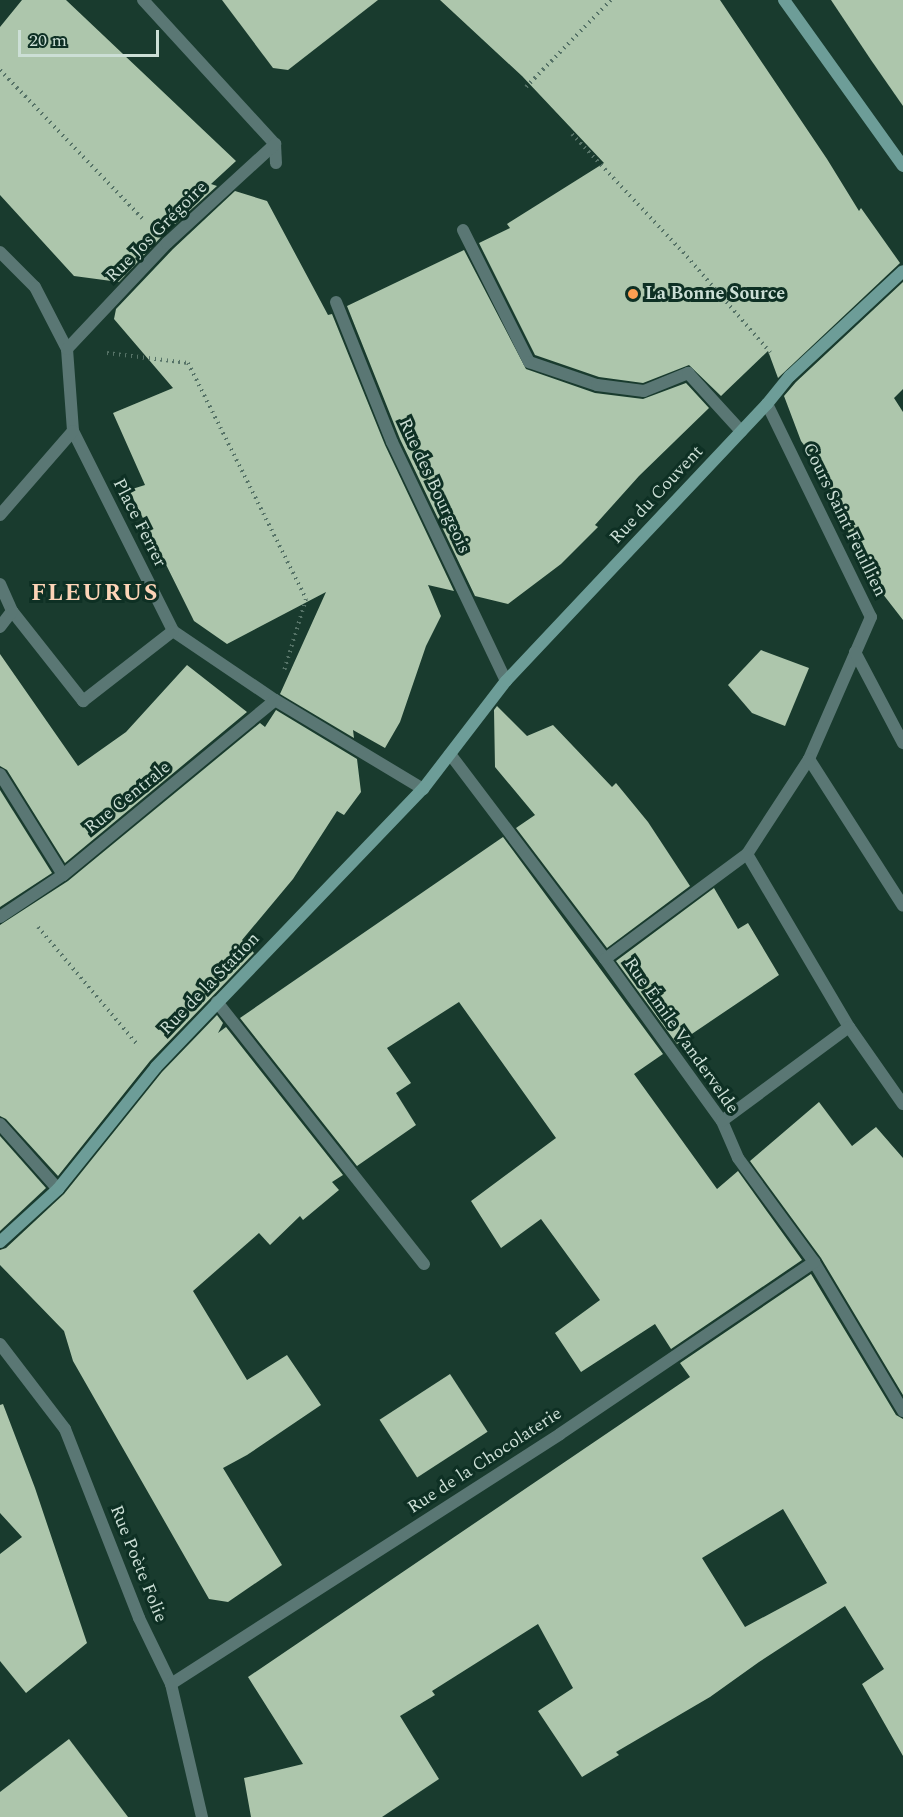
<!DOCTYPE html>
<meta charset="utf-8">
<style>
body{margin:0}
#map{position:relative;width:903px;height:1817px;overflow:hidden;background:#193b2e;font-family:Spectral,serif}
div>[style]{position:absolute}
.building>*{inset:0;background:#adc6ac;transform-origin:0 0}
.path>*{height:4px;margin-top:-2px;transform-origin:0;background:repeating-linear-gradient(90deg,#567367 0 1.5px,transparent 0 6px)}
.lane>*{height:12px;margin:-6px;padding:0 6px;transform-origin:6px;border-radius:6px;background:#5a7774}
.street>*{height:12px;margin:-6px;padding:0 6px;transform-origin:6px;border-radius:6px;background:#5a7774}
.secondary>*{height:12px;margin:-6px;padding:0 6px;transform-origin:6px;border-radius:6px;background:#6d9d98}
.dots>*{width:16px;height:16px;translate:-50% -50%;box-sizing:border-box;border:3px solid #0e3024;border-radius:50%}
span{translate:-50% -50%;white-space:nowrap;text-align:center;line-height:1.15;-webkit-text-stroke:6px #0e3024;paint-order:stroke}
.street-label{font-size:18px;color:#ccdfd6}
.poi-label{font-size:18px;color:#ccdfd6;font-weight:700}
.left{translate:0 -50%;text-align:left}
.district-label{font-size:24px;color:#fdd4b7;font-weight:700;letter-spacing:1.5px}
.scale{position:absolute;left:18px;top:30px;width:141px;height:27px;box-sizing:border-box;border:3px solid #ccdfd6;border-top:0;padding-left:8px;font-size:18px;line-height:21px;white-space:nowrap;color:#ccdfd6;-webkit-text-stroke:4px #0e3024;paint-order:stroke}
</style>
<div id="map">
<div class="building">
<i style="clip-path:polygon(22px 0,66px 0,236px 161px,211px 184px,217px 186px,161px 237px,119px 282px,74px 276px,0 195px,0 27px)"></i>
<i style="clip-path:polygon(222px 0,378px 0,288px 70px,273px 68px)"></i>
<i style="clip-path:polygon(440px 0,720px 0,827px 159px,859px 211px,861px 208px,900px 263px,778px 378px,768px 351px,721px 396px,689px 365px,643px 383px,599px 377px,535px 355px,479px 243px,510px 228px,507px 224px,604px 163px,522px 76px)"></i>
<i style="clip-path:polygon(831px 0,903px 0,903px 106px,871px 60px)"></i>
<i style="clip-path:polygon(235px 191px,267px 201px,328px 315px,332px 314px,385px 445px,454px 591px,428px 585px,441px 616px,426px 646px,400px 722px,385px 748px,353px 730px,354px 738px,280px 694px,326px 592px,227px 644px,194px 621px,129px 490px,145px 485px,113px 413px,173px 388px,114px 319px,116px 309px,173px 249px)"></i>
<i style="clip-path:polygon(464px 250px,526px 369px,595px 393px,643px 399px,686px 383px,709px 408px,639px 476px,595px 525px,598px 527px,561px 564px,508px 604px,475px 596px,400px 439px,347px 306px)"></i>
<i style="clip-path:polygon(903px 282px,903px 389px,894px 398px,903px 412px,903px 620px,865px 571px,821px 468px,801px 441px,784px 396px,796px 382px)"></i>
<i style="clip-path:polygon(761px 650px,809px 668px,785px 726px,752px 713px,728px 685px)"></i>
<i style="clip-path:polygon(0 654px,78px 766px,126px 732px,187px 665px,247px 712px,65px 863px,7px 770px,0 766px)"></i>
<i style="clip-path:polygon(497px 706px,527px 736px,553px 725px,612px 787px,616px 783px,648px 822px,690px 886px,607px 948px,516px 828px,535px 815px,495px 767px,494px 710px)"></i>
<i style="clip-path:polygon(276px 710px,357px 759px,361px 792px,344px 815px,337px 811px,293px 879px,242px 940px,254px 953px,150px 1061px,58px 1176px,6px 1119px,0 1116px,0 925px,68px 881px,260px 723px,265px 727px)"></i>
<i style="clip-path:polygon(0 790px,52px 873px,0 907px)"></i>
<i style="clip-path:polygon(503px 837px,663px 1054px,634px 1074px,717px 1189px,738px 1171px,802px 1260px,671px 1349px,655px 1324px,581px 1372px,555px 1333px,600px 1300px,541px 1219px,501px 1248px,471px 1201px,556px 1138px,459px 1002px,387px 1048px,411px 1083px,396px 1093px,416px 1125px,357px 1166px,240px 1018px)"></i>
<i style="clip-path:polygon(714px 888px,738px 929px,748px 923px,779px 975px,677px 1044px,616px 961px)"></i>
<i style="clip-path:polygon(217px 1015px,223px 1023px,218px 1033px,226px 1027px,343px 1175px,332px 1182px,339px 1190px,303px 1220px,300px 1216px,270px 1245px,259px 1233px,193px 1291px,247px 1380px,287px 1355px,321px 1405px,247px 1455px,223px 1468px,282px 1565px,228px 1602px,209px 1599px,73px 1361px,64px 1331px,0 1265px,0 1250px,6px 1248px,64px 1194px,162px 1072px)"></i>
<i style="clip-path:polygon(819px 1102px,852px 1146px,876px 1127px,903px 1158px,903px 1395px,821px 1258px,750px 1161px)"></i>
<i style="clip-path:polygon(0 1136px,46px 1188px,0 1231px)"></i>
<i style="clip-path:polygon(evenodd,811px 1274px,896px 1415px,903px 1419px,903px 1756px,862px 1684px,884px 1669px,845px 1606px,759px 1662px,710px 1697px,616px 1752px,619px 1755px,582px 1777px,538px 1711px,573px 1688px,538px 1624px,432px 1691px,435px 1695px,400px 1716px,439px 1779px,382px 1817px,251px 1817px,244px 1778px,303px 1764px,248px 1677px,690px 1377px,680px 1363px,811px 1274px,783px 1509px,827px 1583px,745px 1627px,702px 1558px,783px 1509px)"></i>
<i style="left:450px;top:1374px;width:69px;height:84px;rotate:57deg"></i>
<i style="clip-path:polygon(3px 1404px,35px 1488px,87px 1643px,26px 1693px,0 1661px,0 1554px,22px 1537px,0 1513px,0 1405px)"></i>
<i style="clip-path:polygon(69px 1739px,128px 1817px,0 1817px,0 1792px)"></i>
</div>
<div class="path">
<i style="left:0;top:70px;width:209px;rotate:46.2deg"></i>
<i style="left:526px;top:87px;width:122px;rotate:-45.7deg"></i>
<i style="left:572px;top:134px;width:162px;rotate:46.8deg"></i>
<i style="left:683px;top:252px;width:133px;rotate:49deg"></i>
<i style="left:107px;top:353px;width:82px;rotate:7deg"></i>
<i style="left:188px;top:363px;width:264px;rotate:63.4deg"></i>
<i style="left:306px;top:599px;width:75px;rotate:107deg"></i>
<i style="left:38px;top:927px;width:152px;rotate:49.8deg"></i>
</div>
<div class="lane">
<i style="left:217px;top:1002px;width:334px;rotate:51.7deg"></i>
</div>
<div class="street">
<i style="left:143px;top:0;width:195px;rotate:47.5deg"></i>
<i style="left:275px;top:144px;width:19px;rotate:87deg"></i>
<i style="left:463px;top:230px;width:148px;rotate:63.4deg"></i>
<i style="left:529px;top:362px;width:72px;rotate:18.7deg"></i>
<i style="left:597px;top:385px;width:47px;rotate:7.3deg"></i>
<i style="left:644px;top:391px;width:48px;rotate:-22.2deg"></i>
<i style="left:688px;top:373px;width:79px;rotate:47.6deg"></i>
<i style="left:0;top:252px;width:49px;rotate:45deg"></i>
<i style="left:35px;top:287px;width:70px;rotate:62.7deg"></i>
<i style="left:67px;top:349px;width:82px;rotate:85.8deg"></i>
<i style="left:73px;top:431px;width:224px;rotate:63.4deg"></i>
<i style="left:173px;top:631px;width:123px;rotate:34.1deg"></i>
<i style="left:275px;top:700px;width:173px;rotate:31deg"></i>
<i style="left:336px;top:302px;width:151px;rotate:68.2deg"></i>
<i style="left:392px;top:442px;width:265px;rotate:64.5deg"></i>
<i style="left:67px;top:349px;width:146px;rotate:-46.7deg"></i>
<i style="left:167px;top:243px;width:147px;rotate:-42.5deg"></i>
<i style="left:767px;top:404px;width:237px;rotate:64deg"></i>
<i style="left:871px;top:617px;width:155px;rotate:113.6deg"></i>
<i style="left:809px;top:759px;width:113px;rotate:123.1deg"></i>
<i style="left:747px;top:854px;width:201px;rotate:59.5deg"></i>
<i style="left:849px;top:1027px;width:94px;rotate:55deg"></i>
<i style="left:0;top:515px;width:111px;rotate:-49deg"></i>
<i style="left:0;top:584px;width:30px;rotate:66deg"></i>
<i style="left:12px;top:611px;width:115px;rotate:51.7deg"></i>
<i style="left:83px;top:701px;width:114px;rotate:-37.9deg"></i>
<i style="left:0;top:627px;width:20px;rotate:-53deg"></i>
<i style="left:855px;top:652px;width:103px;rotate:62.2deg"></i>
<i style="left:450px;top:754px;width:257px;rotate:52.9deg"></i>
<i style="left:605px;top:959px;width:200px;rotate:54.2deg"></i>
<i style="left:722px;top:1121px;width:40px;rotate:66.6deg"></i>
<i style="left:738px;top:1158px;width:129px;rotate:53.8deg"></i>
<i style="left:814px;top:1262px;width:174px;rotate:59.1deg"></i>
<i style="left:809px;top:759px;width:174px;rotate:57.4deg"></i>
<i style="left:0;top:774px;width:119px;rotate:58deg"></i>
<i style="left:0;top:917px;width:76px;rotate:-33.7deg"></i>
<i style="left:63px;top:875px;width:275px;rotate:-39.5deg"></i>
<i style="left:605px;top:959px;width:177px;rotate:-36.5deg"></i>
<i style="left:722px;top:1121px;width:158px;rotate:-36.5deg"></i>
<i style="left:0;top:1124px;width:87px;rotate:48.3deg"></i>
<i style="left:0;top:1344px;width:107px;rotate:52.6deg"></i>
<i style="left:65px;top:1429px;width:203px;rotate:68.6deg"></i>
<i style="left:139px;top:1618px;width:73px;rotate:64.1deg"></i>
<i style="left:171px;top:1684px;width:137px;rotate:76.9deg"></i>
<i style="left:171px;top:1684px;width:462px;rotate:-32.7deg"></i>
<i style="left:560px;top:1434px;width:307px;rotate:-34.1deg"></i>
</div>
<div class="secondary">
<i style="left:784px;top:0;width:204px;rotate:54.4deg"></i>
<i style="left:0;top:1242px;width:79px;rotate:-42.4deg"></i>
<i style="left:58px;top:1189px;width:156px;rotate:-51.2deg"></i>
<i style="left:156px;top:1067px;width:385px;rotate:-46.2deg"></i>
<i style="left:423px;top:789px;width:136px;rotate:-52.5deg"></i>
<i style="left:506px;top:681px;width:381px;rotate:-46.7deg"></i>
<i style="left:767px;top:404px;width:36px;rotate:-51deg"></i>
<i style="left:790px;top:376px;width:154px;rotate:-42.9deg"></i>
</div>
<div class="dots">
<i style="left:633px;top:294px;background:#fc9e52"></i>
</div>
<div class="street-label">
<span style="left:157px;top:232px;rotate:-45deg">Rue Jos Grégoire</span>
<span style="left:434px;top:486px;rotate:65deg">Rue des Bourgeois</span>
<span style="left:657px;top:495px;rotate:-47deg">Rue du Couvent</span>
<span style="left:844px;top:520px;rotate:64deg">Cours Saint Feuillien</span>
<span style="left:139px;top:523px;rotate:63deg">Place Ferrer</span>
<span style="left:128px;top:798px;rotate:-39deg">Rue Centrale</span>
<span style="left:210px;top:984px;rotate:-46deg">Rue de la Station</span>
<span style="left:681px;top:1036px;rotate:55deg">Rue Émile Vandervelde</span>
<span style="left:485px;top:1461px;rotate:-33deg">Rue de la Chocolaterie</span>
<span style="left:138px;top:1564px;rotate:68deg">Rue Poète Folie</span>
</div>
<div class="poi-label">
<span class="left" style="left:645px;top:294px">La Bonne Source</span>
</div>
<div class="district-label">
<span style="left:95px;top:594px">FLEURUS</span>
</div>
<div class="scale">20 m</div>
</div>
